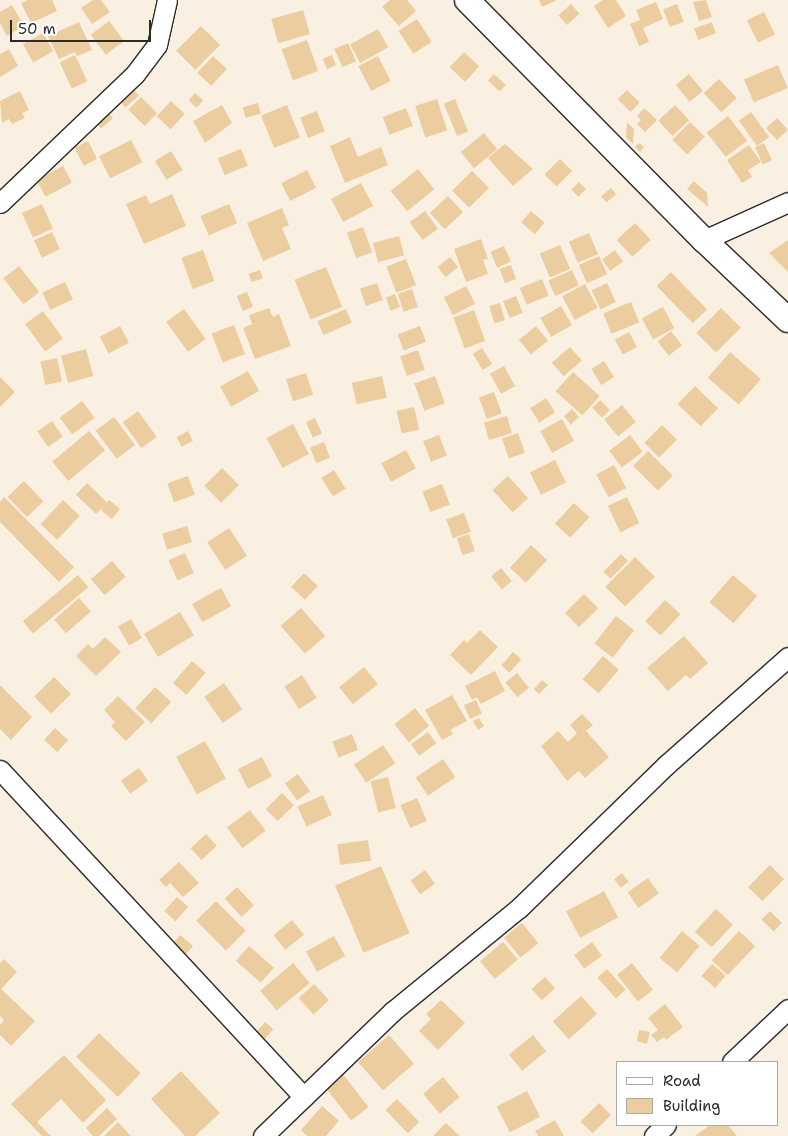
<!DOCTYPE html>
<style>
body{margin:0}
#map{position:relative;width:788px;height:1136px;overflow:hidden;background:#f9f0e2;font-family:"Shantell Sans",sans-serif}
div>[style]{position:absolute}
.building>*{inset:0;background:#eccd9f;transform-origin:0 0}
.roads{filter:drop-shadow(1px 0 #2b2b2b) drop-shadow(-1px 0 #2b2b2b) drop-shadow(0 1px #2b2b2b) drop-shadow(0 -1px #2b2b2b)}
.minor>*{height:19px;margin:-9.5px;padding:0 9.5px;transform-origin:9.5px;border-radius:9.5px;background:#fff}
.major>*{height:24px;margin:-12px;padding:0 12px;transform-origin:12px;border-radius:12px;background:#fff}
span{translate:-50% -50%;white-space:nowrap;text-align:center;line-height:1.15;-webkit-text-stroke:5px #fff;paint-order:stroke}
.legend{position:absolute;left:616px;top:1061px;width:162px;height:65px;box-sizing:border-box;background:#fff;border:1px solid #aaa;margin:0;padding:6px 9px;list-style:none;font-size:15px;color:#2b2b2b}
.legend li{display:flex;align-items:center;gap:10px;height:25px}
.legend b{width:25px;border:1px solid #aaa}
.scale{position:absolute;left:10px;top:20px;width:141px;height:22px;box-sizing:border-box;border:2px solid #2b2b2b;border-top:0;padding-left:6px;font-size:15px;line-height:18px;white-space:nowrap;color:#2b2b2b;-webkit-text-stroke:4px #fff;paint-order:stroke}
</style>
<div id="map">
<div class="building">
<i style="clip-path:polygon(28px 0,52px 0,57px 11px,31px 23px,21px 3px)"></i>
<i style="clip-path:polygon(93px 0,101px 0,110px 12px,92px 24px,81px 8px)"></i>
<i style="clip-path:polygon(390px 0,407px 0,416px 11px,399px 26px,382px 7px)"></i>
<i style="clip-path:polygon(539px 0,557px 0,542px 7px)"></i>
<i style="clip-path:polygon(603px 0,616px 0,626px 16px,608px 28px,594px 6px)"></i>
<i style="clip-path:polygon(706px 0,712px 17px,699px 21px,693px 2px)"></i>
<i style="clip-path:polygon(656px 2px,663px 19px,643px 28px,649px 42px,639px 46px,630px 24px,640px 20px,636px 10px)"></i>
<i style="left:571px;top:4px;width:13px;height:17px;rotate:48deg"></i>
<i style="left:677px;top:4px;width:19px;height:15px;rotate:69deg"></i>
<i style="clip-path:polygon(12px 5px,24px 26px,7px 36px,0 23px,0 12px)"></i>
<i style="left:303px;top:10px;width:25px;height:33px;rotate:74deg"></i>
<i style="left:764px;top:12px;width:25px;height:19px;rotate:64deg"></i>
<i style="left:417px;top:19px;width:27px;height:22px;rotate:57deg"></i>
<i style="left:109px;top:21px;width:25px;height:23px;rotate:53deg"></i>
<i style="clip-path:polygon(79px 22px,92px 50px,77px 56px,75px 52px,59px 59px,48px 36px)"></i>
<i style="left:712px;top:22px;width:12px;height:19px;rotate:70deg"></i>
<i style="left:201px;top:26px;width:27px;height:35px;rotate:45deg"></i>
<i style="left:378px;top:29px;width:21px;height:32px;rotate:61deg"></i>
<i style="left:43px;top:33px;width:21px;height:23px;rotate:61deg"></i>
<i style="left:307px;top:40px;width:33px;height:27px;rotate:70deg"></i>
<i style="left:348px;top:43px;width:20px;height:15px;rotate:66deg"></i>
<i style="clip-path:polygon(9px 49px,18px 66px,0 77px,0 54px)"></i>
<i style="left:464px;top:52px;width:21px;height:21px;rotate:43deg"></i>
<i style="left:75px;top:55px;width:29px;height:17px;rotate:65deg"></i>
<i style="left:332px;top:55px;width:11px;height:10px;rotate:68deg"></i>
<i style="left:213px;top:56px;width:19px;height:23px;rotate:43deg"></i>
<i style="left:378px;top:56px;width:28px;height:22px;rotate:63deg"></i>
<i style="left:778px;top:65px;width:25px;height:37px;rotate:67deg"></i>
<i style="left:494px;top:74px;width:16px;height:9px;rotate:43deg"></i>
<i style="left:689px;top:74px;width:22px;height:17px;rotate:51deg"></i>
<i style="left:719px;top:79px;width:26px;height:21px;rotate:47deg"></i>
<i style="left:133px;top:89px;width:9px;height:18px;rotate:49deg"></i>
<i style="left:627px;top:90px;width:18px;height:13px;rotate:45deg"></i>
<i style="clip-path:polygon(20px 91px,29px 110px,22px 113px,25px 118px,12px 124px,9px 119px,2px 123px,0 101px)"></i>
<i style="left:195px;top:93px;width:11px;height:10px;rotate:41deg"></i>
<i style="left:141px;top:97px;width:23px;height:18px;rotate:45deg"></i>
<i style="left:437px;top:99px;width:33px;height:23px;rotate:72deg"></i>
<i style="left:455px;top:99px;width:35px;height:12px;rotate:68deg"></i>
<i style="left:171px;top:101px;width:19px;height:21px;rotate:43deg"></i>
<i style="left:258px;top:103px;width:11px;height:16px;rotate:75deg"></i>
<i style="clip-path:polygon(222px 105px,232px 123px,205px 143px,193px 121px)"></i>
<i style="left:287px;top:105px;width:35px;height:28px;rotate:68deg"></i>
<i style="left:675px;top:105px;width:21px;height:23px;rotate:47deg"></i>
<i style="left:406px;top:108px;width:19px;height:25px;rotate:69deg"></i>
<i style="clip-path:polygon(644px 108px,657px 120px,645px 132px,637px 124px,641px 120px,637px 116px)"></i>
<i style="left:105px;top:109px;width:12px;height:16px;rotate:48deg"></i>
<i style="left:317px;top:111px;width:22px;height:18px;rotate:69deg"></i>
<i style="left:751px;top:112px;width:31px;height:15px;rotate:54deg"></i>
<i style="left:728px;top:116px;width:31px;height:27px;rotate:52deg"></i>
<i style="left:777px;top:118px;width:16px;height:15px;rotate:47deg"></i>
<i style="clip-path:polygon(627px 122px,634px 129px,633px 144px,626px 137px)"></i>
<i style="left:690px;top:122px;width:21px;height:25px;rotate:45deg"></i>
<i style="left:484px;top:133px;width:21px;height:30px;rotate:51deg"></i>
<i style="clip-path:polygon(350px 137px,358px 157px,381px 147px,388px 165px,345px 183px,330px 146px)"></i>
<i style="left:131px;top:140px;width:25px;height:36px;rotate:63deg"></i>
<i style="left:88px;top:141px;width:20px;height:15px;rotate:63deg"></i>
<i style="clip-path:polygon(639px 143px,644px 147px,640px 152px,635px 147px)"></i>
<i style="left:764px;top:143px;width:19px;height:10px;rotate:65deg"></i>
<i style="clip-path:polygon(505px 144px,533px 169px,513px 186px,488px 158px)"></i>
<i style="clip-path:polygon(749px 145px,761px 162px,748px 170px,752px 177px,742px 183px,727px 160px)"></i>
<i style="left:241px;top:149px;width:18px;height:25px;rotate:68deg"></i>
<i style="left:171px;top:151px;width:22px;height:19px;rotate:58deg"></i>
<i style="left:560px;top:159px;width:17px;height:22px;rotate:45deg"></i>
<i style="left:63px;top:166px;width:19px;height:30px;rotate:62deg"></i>
<i style="left:418px;top:169px;width:26px;height:35px;rotate:51deg"></i>
<i style="left:307px;top:170px;width:20px;height:29px;rotate:63deg"></i>
<i style="left:472px;top:171px;width:24px;height:28px;rotate:45deg"></i>
<i style="clip-path:polygon(694px 181px,707px 193px,708px 207px,687px 189px)"></i>
<i style="left:579px;top:182px;width:10px;height:11px;rotate:45deg"></i>
<i style="left:361px;top:183px;width:26px;height:34px;rotate:62deg"></i>
<i style="left:611px;top:188px;width:8px;height:13px;rotate:50deg"></i>
<i style="clip-path:polygon(172px 194px,186px 226px,144px 244px,126px 204px,146px 195px,150px 204px)"></i>
<i style="left:448px;top:196px;width:22px;height:25px;rotate:47deg"></i>
<i style="left:42px;top:204px;width:27px;height:22px;rotate:66deg"></i>
<i style="left:229px;top:204px;width:21px;height:31px;rotate:67deg"></i>
<i style="clip-path:polygon(282px 208px,289px 225px,282px 228px,291px 249px,263px 261px,247px 223px)"></i>
<i style="left:425px;top:211px;width:22px;height:19px;rotate:54deg"></i>
<i style="left:531px;top:211px;width:18px;height:15px;rotate:41deg"></i>
<i style="left:635px;top:223px;width:23px;height:25px;rotate:47deg"></i>
<i style="left:363px;top:227px;width:27px;height:17px;rotate:70deg"></i>
<i style="left:52px;top:232px;width:19px;height:20px;rotate:65deg"></i>
<i style="left:589px;top:233px;width:23px;height:22px;rotate:67deg"></i>
<i style="left:399px;top:236px;width:20px;height:27px;rotate:75deg"></i>
<i style="clip-path:polygon(481px 239px,488px 259px,483px 260px,488px 274px,466px 282px,454px 249px)"></i>
<i style="clip-path:polygon(788px 240px,788px 272px,769px 253px)"></i>
<i style="left:560px;top:245px;width:26px;height:22px;rotate:67deg"></i>
<i style="left:504px;top:246px;width:17px;height:15px;rotate:66deg"></i>
<i style="left:203px;top:250px;width:33px;height:23px;rotate:70deg"></i>
<i style="left:615px;top:250px;width:14px;height:16px;rotate:54deg"></i>
<i style="left:599px;top:256px;width:20px;height:22px;rotate:66deg"></i>
<i style="left:450px;top:257px;width:13px;height:16px;rotate:51deg"></i>
<i style="left:406px;top:259px;width:28px;height:21px;rotate:69deg"></i>
<i style="left:511px;top:265px;width:15px;height:12px;rotate:70deg"></i>
<i style="left:19px;top:266px;width:33px;height:20px;rotate:52deg"></i>
<i style="left:326px;top:267px;width:43px;height:34px;rotate:68deg"></i>
<i style="left:260px;top:270px;width:9px;height:12px;rotate:72deg"></i>
<i style="left:572px;top:270px;width:17px;height:26px;rotate:66deg"></i>
<i style="left:671px;top:272px;width:52px;height:20px;rotate:46deg"></i>
<i style="left:542px;top:279px;width:18px;height:24px;rotate:68deg"></i>
<i style="left:65px;top:282px;width:19px;height:25px;rotate:65deg"></i>
<i style="left:377px;top:283px;width:18px;height:18px;rotate:71deg"></i>
<i style="left:607px;top:283px;width:21px;height:17px;rotate:65deg"></i>
<i style="left:585px;top:284px;width:27px;height:26px;rotate:62deg"></i>
<i style="left:466px;top:286px;width:20px;height:25px;rotate:63deg"></i>
<i style="left:412px;top:289px;width:19px;height:15px;rotate:72deg"></i>
<i style="left:247px;top:292px;width:16px;height:11px;rotate:68deg"></i>
<i style="left:395px;top:294px;width:14px;height:10px;rotate:69deg"></i>
<i style="left:516px;top:296px;width:18px;height:14px;rotate:68deg"></i>
<i style="left:631px;top:302px;width:22px;height:30px;rotate:68deg"></i>
<i style="left:500px;top:303px;width:18px;height:11px;rotate:74deg"></i>
<i style="left:561px;top:306px;width:22px;height:24px;rotate:60deg"></i>
<i style="left:663px;top:307px;width:24px;height:24px;rotate:62deg"></i>
<i style="clip-path:polygon(269px 308px,273px 317px,279px 314px,291px 346px,255px 359px,243px 328px,252px 324px,249px 315px)"></i>
<i style="left:721px;top:308px;width:28px;height:35px;rotate:45deg"></i>
<i style="left:184px;top:309px;width:37px;height:22px;rotate:54deg"></i>
<i style="left:346px;top:309px;width:15px;height:31px;rotate:67deg"></i>
<i style="left:474px;top:310px;width:33px;height:22px;rotate:70deg"></i>
<i style="left:43px;top:311px;width:34px;height:22px;rotate:54deg"></i>
<i style="left:234px;top:325px;width:31px;height:24px;rotate:69deg"></i>
<i style="left:120px;top:326px;width:19px;height:23px;rotate:62deg"></i>
<i style="left:420px;top:326px;width:17px;height:24px;rotate:69deg"></i>
<i style="left:536px;top:326px;width:19px;height:22px;rotate:51deg"></i>
<i style="left:671px;top:331px;width:18px;height:17px;rotate:52deg"></i>
<i style="left:629px;top:332px;width:17px;height:16px;rotate:62deg"></i>
<i style="left:570px;top:347px;width:18px;height:24px;rotate:49deg"></i>
<i style="left:482px;top:348px;width:19px;height:11px;rotate:58deg"></i>
<i style="left:86px;top:349px;width:28px;height:26px;rotate:75deg"></i>
<i style="left:418px;top:350px;width:21px;height:19px;rotate:71deg"></i>
<i style="left:730px;top:352px;width:41px;height:34px;rotate:41deg"></i>
<i style="left:57px;top:358px;width:24px;height:17px;rotate:78deg"></i>
<i style="left:604px;top:361px;width:19px;height:15px;rotate:58deg"></i>
<i style="left:504px;top:366px;width:23px;height:16px;rotate:61deg"></i>
<i style="left:248px;top:371px;width:23px;height:32px;rotate:61deg"></i>
<i style="left:573px;top:372px;width:36px;height:26px;rotate:42deg"></i>
<i style="left:306px;top:373px;width:23px;height:21px;rotate:72deg"></i>
<i style="left:382px;top:376px;width:22px;height:31px;rotate:77deg"></i>
<i style="left:435px;top:376px;width:29px;height:22px;rotate:70deg"></i>
<i style="clip-path:polygon(0 377px,15px 392px,0 407px)"></i>
<i style="left:695px;top:386px;width:32px;height:25px;rotate:44deg"></i>
<i style="left:494px;top:392px;width:23px;height:16px;rotate:70deg"></i>
<i style="left:546px;top:398px;width:17px;height:19px;rotate:57deg"></i>
<i style="left:600px;top:400px;width:14px;height:11px;rotate:45deg"></i>
<i style="left:82px;top:401px;width:21px;height:28px;rotate:53deg"></i>
<i style="left:622px;top:405px;width:22px;height:23px;rotate:51deg"></i>
<i style="left:414px;top:407px;width:23px;height:18px;rotate:77deg"></i>
<i style="left:572px;top:409px;width:11px;height:11px;rotate:49deg"></i>
<i style="left:138px;top:411px;width:32px;height:19px;rotate:54deg"></i>
<i style="left:507px;top:416px;width:18px;height:24px;rotate:74deg"></i>
<i style="left:114px;top:417px;width:35px;height:23px;rotate:53deg"></i>
<i style="left:315px;top:418px;width:17px;height:10px;rotate:66deg"></i>
<i style="left:562px;top:419px;width:25px;height:25px;rotate:61deg"></i>
<i style="left:52px;top:421px;width:19px;height:18px;rotate:55deg"></i>
<i style="left:293px;top:424px;width:34px;height:30px;rotate:62deg"></i>
<i style="left:662px;top:425px;width:21px;height:25px;rotate:45deg"></i>
<i style="left:89px;top:431px;width:25px;height:48px;rotate:50deg"></i>
<i style="left:188px;top:431px;width:11px;height:13px;rotate:63deg"></i>
<i style="left:518px;top:433px;width:21px;height:17px;rotate:71deg"></i>
<i style="left:439px;top:435px;width:22px;height:17px;rotate:69deg"></i>
<i style="left:630px;top:435px;width:21px;height:26px;rotate:53deg"></i>
<i style="left:324px;top:442px;width:17px;height:15px;rotate:69deg"></i>
<i style="left:406px;top:450px;width:21px;height:28px;rotate:62deg"></i>
<i style="left:648px;top:451px;width:35px;height:21px;rotate:45deg"></i>
<i style="left:555px;top:460px;width:25px;height:28px;rotate:64deg"></i>
<i style="left:614px;top:465px;width:26px;height:20px;rotate:62deg"></i>
<i style="left:222px;top:468px;width:24px;height:25px;rotate:45deg"></i>
<i style="left:334px;top:470px;width:22px;height:15px;rotate:58deg"></i>
<i style="left:188px;top:476px;width:20px;height:22px;rotate:70deg"></i>
<i style="left:508px;top:476px;width:30px;height:21px;rotate:48deg"></i>
<i style="left:24px;top:481px;width:28px;height:23px;rotate:46deg"></i>
<i style="left:87px;top:483px;width:28px;height:16px;rotate:44deg"></i>
<i style="left:442px;top:484px;width:22px;height:21px;rotate:69deg"></i>
<i style="clip-path:polygon(4px 497px,74px 567px,59px 582px,0 522px,0 502px)"></i>
<i style="left:627px;top:497px;width:29px;height:21px;rotate:65deg"></i>
<i style="left:63px;top:500px;width:23px;height:33px;rotate:43deg"></i>
<i style="left:109px;top:500px;width:14px;height:13px;rotate:39deg"></i>
<i style="left:574px;top:503px;width:21px;height:28px;rotate:43deg"></i>
<i style="left:464px;top:513px;width:20px;height:19px;rotate:70deg"></i>
<i style="left:187px;top:526px;width:17px;height:26px;rotate:73deg"></i>
<i style="left:229px;top:528px;width:33px;height:26px;rotate:57deg"></i>
<i style="left:469px;top:534px;width:18px;height:13px;rotate:71deg"></i>
<i style="left:531px;top:545px;width:22px;height:31px;rotate:43deg"></i>
<i style="left:185px;top:553px;width:22px;height:18px;rotate:66deg"></i>
<i style="left:621px;top:554px;width:10px;height:25px;rotate:45deg"></i>
<i style="left:635px;top:557px;width:28px;height:42px;rotate:45deg"></i>
<i style="left:112px;top:561px;width:21px;height:28px;rotate:49deg"></i>
<i style="left:501px;top:568px;width:17px;height:13px;rotate:50deg"></i>
<i style="left:304px;top:573px;width:19px;height:19px;rotate:43deg"></i>
<i style="left:78px;top:575px;width:16px;height:72px;rotate:50deg"></i>
<i style="left:733px;top:575px;width:32px;height:36px;rotate:41deg"></i>
<i style="left:221px;top:588px;width:21px;height:33px;rotate:61deg"></i>
<i style="left:584px;top:594px;width:20px;height:27px;rotate:45deg"></i>
<i style="left:79px;top:598px;width:18px;height:33px;rotate:49deg"></i>
<i style="left:665px;top:600px;width:21px;height:29px;rotate:43deg"></i>
<i style="left:301px;top:608px;width:37px;height:27px;rotate:49deg"></i>
<i style="left:180px;top:612px;width:27px;height:42px;rotate:59deg"></i>
<i style="left:616px;top:616px;width:23px;height:35px;rotate:38deg"></i>
<i style="left:131px;top:619px;width:22px;height:15px;rotate:60deg"></i>
<i style="clip-path:polygon(480px 630px,498px 647px,471px 675px,450px 655px,464px 640px,467px 643px)"></i>
<i style="clip-path:polygon(684px 636px,708px 663px,690px 679px,686px 675px,668px 691px,647px 668px)"></i>
<i style="clip-path:polygon(105px 637px,121px 652px,96px 676px,76px 656px,88px 644px,93px 649px)"></i>
<i style="left:513px;top:652px;width:11px;height:18px;rotate:41deg"></i>
<i style="left:603px;top:656px;width:21px;height:31px;rotate:41deg"></i>
<i style="left:192px;top:661px;width:18px;height:29px;rotate:41deg"></i>
<i style="left:364px;top:667px;width:22px;height:32px;rotate:51deg"></i>
<i style="clip-path:polygon(495px 671px,505px 691px,481px 704px,477px 697px,472px 700px,465px 686px)"></i>
<i style="left:517px;top:673px;width:19px;height:15px;rotate:51deg"></i>
<i style="left:302px;top:675px;width:27px;height:21px;rotate:57deg"></i>
<i style="left:54px;top:677px;width:24px;height:28px;rotate:45deg"></i>
<i style="clip-path:polygon(542px 680px,548px 685px,539px 694px,534px 689px)"></i>
<i style="left:224px;top:683px;width:32px;height:24px;rotate:55deg"></i>
<i style="clip-path:polygon(0 685px,32px 717px,11px 740px,0 729px)"></i>
<i style="left:155px;top:687px;width:22px;height:29px;rotate:43deg"></i>
<i style="clip-path:polygon(452px 695px,467px 721px,450px 730px,453px 734px,442px 740px,425px 710px)"></i>
<i style="clip-path:polygon(118px 696px,145px 722px,126px 741px,111px 726px,115px 722px,104px 710px)"></i>
<i style="left:476px;top:700px;width:15px;height:13px;rotate:67deg"></i>
<i style="left:415px;top:708px;width:23px;height:26px;rotate:52deg"></i>
<i style="clip-path:polygon(582px 714px,593px 725px,586px 731px,609px 757px,585px 778px,579px 771px,567px 781px,541px 746px,558px 731px,568px 742px,577px 733px,570px 725px)"></i>
<i style="clip-path:polygon(479px 718px,484px 726px,478px 730px,473px 721px)"></i>
<i style="left:55px;top:728px;width:18px;height:16px;rotate:43deg"></i>
<i style="left:428px;top:732px;width:14px;height:21px;rotate:54deg"></i>
<i style="left:352px;top:734px;width:17px;height:21px;rotate:69deg"></i>
<i style="left:205px;top:741px;width:43px;height:33px;rotate:61deg"></i>
<i style="left:383px;top:745px;width:22px;height:35px;rotate:56deg"></i>
<i style="left:262px;top:757px;width:22px;height:27px;rotate:63deg"></i>
<i style="left:443px;top:759px;width:22px;height:33px;rotate:56deg"></i>
<i style="left:139px;top:768px;width:16px;height:22px;rotate:55deg"></i>
<i style="left:298px;top:774px;width:21px;height:16px;rotate:55deg"></i>
<i style="left:388px;top:777px;width:32px;height:18px;rotate:76deg"></i>
<i style="left:282px;top:793px;width:17px;height:23px;rotate:45deg"></i>
<i style="left:323px;top:795px;width:22px;height:28px;rotate:66deg"></i>
<i style="left:417px;top:798px;width:25px;height:18px;rotate:67deg"></i>
<i style="left:250px;top:810px;width:26px;height:29px;rotate:53deg"></i>
<i style="left:206px;top:834px;width:16px;height:21px;rotate:47deg"></i>
<i style="left:368px;top:840px;width:21px;height:31px;rotate:82deg"></i>
<i style="clip-path:polygon(179px 862px,199px 883px,183px 897px,170px 883px,166px 887px,159px 880px)"></i>
<i style="left:770px;top:865px;width:20px;height:31px;rotate:45deg"></i>
<i style="left:381px;top:866px;width:73px;height:50px;rotate:67deg"></i>
<i style="left:425px;top:870px;width:17px;height:18px;rotate:54deg"></i>
<i style="left:622px;top:873px;width:11px;height:10px;rotate:52deg"></i>
<i style="left:648px;top:878px;width:19px;height:25px;rotate:55deg"></i>
<i style="left:237px;top:887px;width:25px;height:17px;rotate:47deg"></i>
<i style="left:604px;top:891px;width:30px;height:43px;rotate:62deg"></i>
<i style="left:177px;top:897px;width:15px;height:19px;rotate:42deg"></i>
<i style="left:216px;top:901px;width:42px;height:28px;rotate:45deg"></i>
<i style="left:716px;top:909px;width:23px;height:31px;rotate:43deg"></i>
<i style="left:770px;top:911px;width:17px;height:12px;rotate:45deg"></i>
<i style="left:292px;top:920px;width:19px;height:24px;rotate:51deg"></i>
<i style="left:522px;top:923px;width:26px;height:23px;rotate:51deg"></i>
<i style="left:682px;top:931px;width:23px;height:35px;rotate:40deg"></i>
<i style="left:739px;top:931px;width:22px;height:40px;rotate:43deg"></i>
<i style="left:180px;top:935px;width:17px;height:12px;rotate:40deg"></i>
<i style="left:334px;top:936px;width:23px;height:32px;rotate:61deg"></i>
<i style="left:503px;top:942px;width:23px;height:30px;rotate:50deg"></i>
<i style="left:592px;top:942px;width:17px;height:22px;rotate:54deg"></i>
<i style="left:249px;top:946px;width:33px;height:20px;rotate:41deg"></i>
<i style="clip-path:polygon(4px 959px,17px 972px,1px 989px,35px 1021px,11px 1046px,0 1035px,0 1025px,4px 1020px,0 1016px,0 963px)"></i>
<i style="left:293px;top:963px;width:26px;height:43px;rotate:50deg"></i>
<i style="left:632px;top:963px;width:34px;height:19px;rotate:52deg"></i>
<i style="left:712px;top:964px;width:18px;height:16px;rotate:41deg"></i>
<i style="left:607px;top:969px;width:28px;height:13px;rotate:48deg"></i>
<i style="left:545px;top:977px;width:15px;height:18px;rotate:48deg"></i>
<i style="left:314px;top:984px;width:22px;height:21px;rotate:47deg"></i>
<i style="left:581px;top:996px;width:24px;height:38px;rotate:48deg"></i>
<i style="clip-path:polygon(441px 1000px,465px 1023px,438px 1050px,419px 1031px,431px 1019px,426px 1014px)"></i>
<i style="clip-path:polygon(665px 1004px,683px 1027px,666px 1040px,664px 1037px,657px 1042px,651px 1035px,658px 1030px,648px 1018px)"></i>
<i style="left:265px;top:1022px;width:11px;height:13px;rotate:41deg"></i>
<i style="clip-path:polygon(639px 1030px,650px 1032px,647px 1044px,637px 1041px)"></i>
<i style="left:99px;top:1033px;width:58px;height:33px;rotate:44deg"></i>
<i style="left:389px;top:1035px;width:38px;height:41px;rotate:49deg"></i>
<i style="left:533px;top:1035px;width:21px;height:31px;rotate:51deg"></i>
<i style="clip-path:polygon(64px 1055px,106px 1100px,83px 1123px,61px 1099px,37px 1122px,51px 1136px,42px 1136px,11px 1104px)"></i>
<i style="clip-path:polygon(181px 1071px,220px 1113px,195px 1136px,185px 1136px,151px 1099px)"></i>
<i style="left:342px;top:1073px;width:43px;height:22px;rotate:52deg"></i>
<i style="left:443px;top:1077px;width:26px;height:26px;rotate:50deg"></i>
<i style="left:527px;top:1091px;width:29px;height:34px;rotate:63deg"></i>
<i style="left:397px;top:1099px;width:32px;height:16px;rotate:46deg"></i>
<i style="left:599px;top:1103px;width:17px;height:26px;rotate:45deg"></i>
<i style="clip-path:polygon(322px 1106px,339px 1121px,326px 1136px,307px 1136px,301px 1130px)"></i>
<i style="clip-path:polygon(107px 1108px,117px 1119px,99px 1136px,93px 1136px,86px 1128px)"></i>
<i style="clip-path:polygon(555px 1120px,564px 1136px,538px 1136px,535px 1131px)"></i>
<i style="clip-path:polygon(118px 1122px,131px 1136px,104px 1136px)"></i>
<i style="clip-path:polygon(446px 1123px,460px 1136px,433px 1136px)"></i>
<i style="clip-path:polygon(710px 1125px,728px 1125px,737px 1136px,695px 1136px)"></i>
</div>
<div class="roads">
<div class="minor">
<i style="left:0;top:203px;width:187px;rotate:-43.7deg"></i>
<i style="left:135px;top:74px;width:36px;rotate:-53deg"></i>
<i style="left:157px;top:45px;width:46px;rotate:-77.5deg"></i>
<i style="left:704px;top:240px;width:92px;rotate:-24.3deg"></i>
<i style="left:0;top:770px;width:446px;rotate:47.1deg"></i>
<i style="left:732px;top:1062px;width:77px;rotate:-43.4deg"></i>
<i style="left:263px;top:1136px;width:180px;rotate:-43.9deg"></i>
<i style="left:393px;top:1011px;width:163px;rotate:-39.3deg"></i>
<i style="left:519px;top:908px;width:205px;rotate:-44.2deg"></i>
<i style="left:666px;top:765px;width:163px;rotate:-41.5deg"></i>
<i style="left:654px;top:1136px;width:16px;rotate:-43deg"></i>
</div>
<div class="major">
<i style="left:467px;top:0;width:337px;rotate:45.4deg"></i>
<i style="left:704px;top:240px;width:116px;rotate:43.6deg"></i>
</div>
</div>
<ul class="legend">
<li><b style="height:6px;background:#fff"></b>Road</li>
<li><b style="height:14px;background:#eccd9f"></b>Building</li>
</ul>
<div class="scale">50 m</div>
</div>
